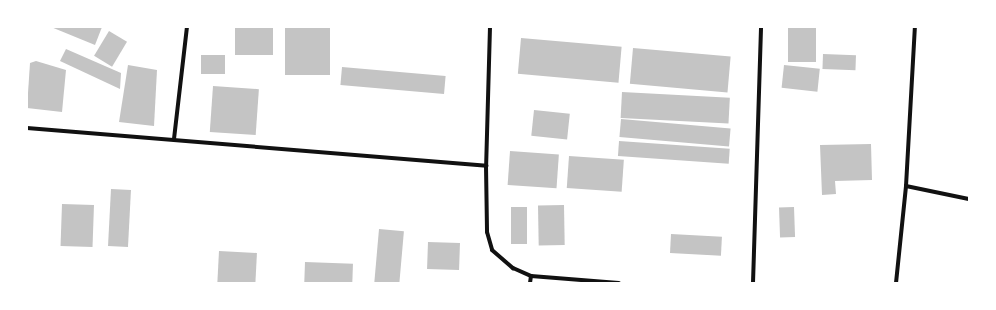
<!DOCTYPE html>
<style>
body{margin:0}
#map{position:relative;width:996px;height:310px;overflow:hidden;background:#fff;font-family:"Crimson Pro",serif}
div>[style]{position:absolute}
.building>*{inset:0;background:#c4c4c4;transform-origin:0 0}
.minor>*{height:4px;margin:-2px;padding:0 2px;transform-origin:2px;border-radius:2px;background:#111}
span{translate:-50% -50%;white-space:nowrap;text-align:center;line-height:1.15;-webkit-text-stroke:4px #fff;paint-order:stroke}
.frame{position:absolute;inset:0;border:28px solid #fff;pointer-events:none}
</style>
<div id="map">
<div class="building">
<i style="clip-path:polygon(51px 27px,102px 27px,95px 45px)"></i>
<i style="left:235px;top:27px;width:38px;height:28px"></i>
<i style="left:285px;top:27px;width:45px;height:48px"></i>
<i style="left:788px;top:27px;width:28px;height:35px"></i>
<i style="left:109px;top:31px;width:21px;height:29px;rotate:31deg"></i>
<i style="left:521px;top:38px;width:101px;height:36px;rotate:5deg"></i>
<i style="left:633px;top:48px;width:98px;height:36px;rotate:5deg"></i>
<i style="clip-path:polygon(66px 49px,121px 73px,120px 89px,60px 61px)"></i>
<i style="left:823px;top:54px;width:33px;height:15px;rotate:2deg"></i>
<i style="left:201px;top:55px;width:24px;height:19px"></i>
<i style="clip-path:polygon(36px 61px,66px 70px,62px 112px,27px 108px,30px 63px)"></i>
<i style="clip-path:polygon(128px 65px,157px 70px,154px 126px,119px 122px)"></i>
<i style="left:784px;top:65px;width:36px;height:23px;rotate:6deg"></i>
<i style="left:342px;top:67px;width:104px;height:18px;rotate:5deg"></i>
<i style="left:213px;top:86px;width:46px;height:46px;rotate:4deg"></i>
<i style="left:622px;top:92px;width:108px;height:26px;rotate:3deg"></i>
<i style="left:534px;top:110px;width:36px;height:26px;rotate:6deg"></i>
<i style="left:621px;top:119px;width:110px;height:18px;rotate:5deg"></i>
<i style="left:619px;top:141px;width:111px;height:15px;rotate:4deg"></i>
<i style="clip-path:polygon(871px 144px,872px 180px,835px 181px,836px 194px,822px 195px,820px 145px)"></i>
<i style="left:510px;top:151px;width:49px;height:34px;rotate:4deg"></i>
<i style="left:569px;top:156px;width:55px;height:32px;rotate:4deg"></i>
<i style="left:111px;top:189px;width:20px;height:57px;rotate:3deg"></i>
<i style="left:62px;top:204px;width:32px;height:42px;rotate:2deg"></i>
<i style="left:564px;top:205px;width:40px;height:26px;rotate:89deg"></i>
<i style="left:511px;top:207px;width:16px;height:37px"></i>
<i style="left:794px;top:207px;width:30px;height:15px;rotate:88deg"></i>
<i style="left:379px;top:229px;width:25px;height:54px;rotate:5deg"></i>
<i style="left:671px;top:234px;width:51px;height:19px;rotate:3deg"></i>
<i style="left:428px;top:242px;width:32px;height:27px;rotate:2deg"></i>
<i style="left:219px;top:251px;width:38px;height:32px;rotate:3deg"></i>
<i style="left:305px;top:262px;width:48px;height:21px;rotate:2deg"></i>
</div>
<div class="minor">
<i style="left:490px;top:27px;width:139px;rotate:91.6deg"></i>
<i style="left:486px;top:166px;width:66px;rotate:89.1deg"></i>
<i style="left:487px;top:232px;width:19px;rotate:74deg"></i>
<i style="left:492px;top:250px;width:28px;rotate:41deg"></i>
<i style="left:513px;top:268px;width:20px;rotate:24deg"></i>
<i style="left:531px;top:276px;width:88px;rotate:4.5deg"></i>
<i style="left:27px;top:128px;width:461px;rotate:4.7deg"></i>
<i style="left:174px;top:139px;width:113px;rotate:-83.4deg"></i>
<i style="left:906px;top:186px;width:64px;rotate:11.7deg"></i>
<i style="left:530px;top:283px;width:7px;rotate:-82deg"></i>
<i style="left:753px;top:283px;width:256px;rotate:-88.2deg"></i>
<i style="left:896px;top:283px;width:98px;rotate:-84.1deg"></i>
<i style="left:906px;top:186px;width:159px;rotate:-86.8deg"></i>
</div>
<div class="frame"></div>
</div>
